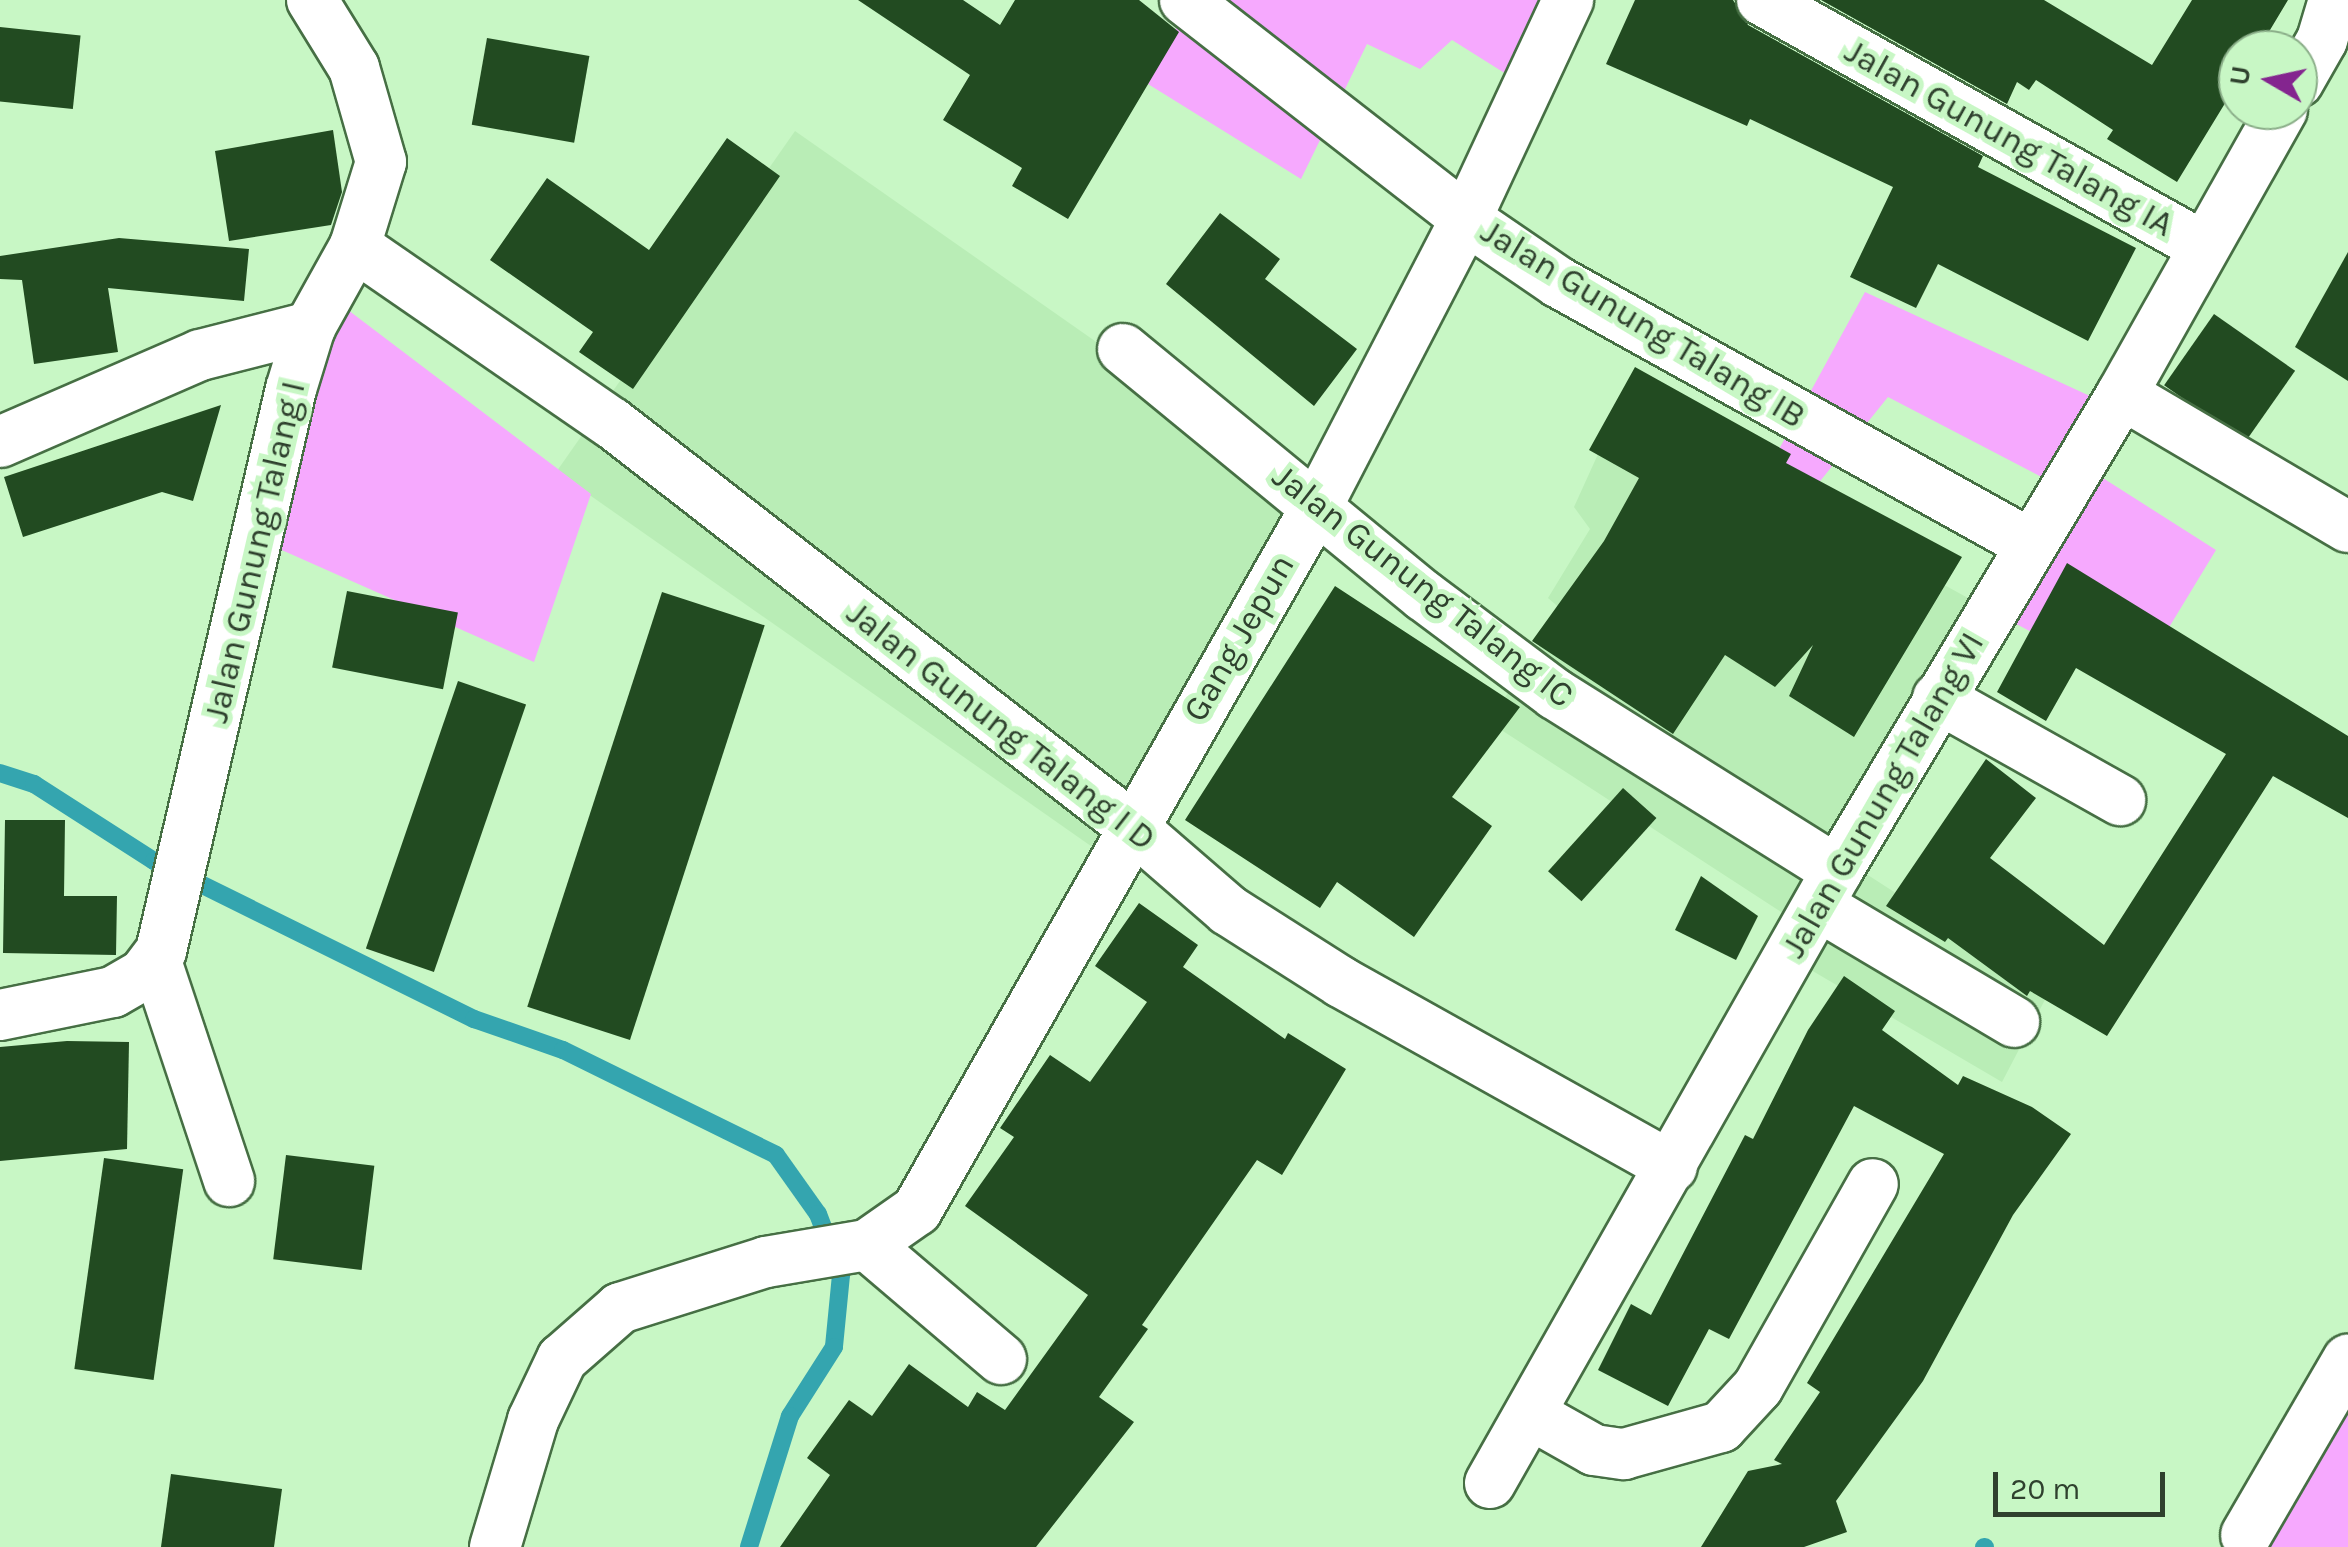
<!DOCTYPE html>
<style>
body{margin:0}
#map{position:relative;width:2348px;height:1547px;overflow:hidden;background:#c8f7c5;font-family:Karla,sans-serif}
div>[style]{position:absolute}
.built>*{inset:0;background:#b9edb6;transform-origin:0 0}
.green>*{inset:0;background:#f6a9fe}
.stream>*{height:18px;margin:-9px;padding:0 9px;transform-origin:9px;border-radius:9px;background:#34a5af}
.building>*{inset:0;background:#224b21;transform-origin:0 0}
.roads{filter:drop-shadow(2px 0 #466f44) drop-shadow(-2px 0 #466f44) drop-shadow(0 2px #466f44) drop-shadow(0 -2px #466f44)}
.minor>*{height:50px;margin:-25px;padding:0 25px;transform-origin:25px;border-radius:25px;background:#fff}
span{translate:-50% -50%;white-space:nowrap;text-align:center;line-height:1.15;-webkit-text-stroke:10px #c8f7c5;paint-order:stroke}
.street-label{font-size:35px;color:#2f412e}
.north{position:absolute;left:2218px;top:30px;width:100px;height:100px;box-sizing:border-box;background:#c8f7c5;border:2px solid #8bae89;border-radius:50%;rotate:279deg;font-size:28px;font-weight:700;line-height:40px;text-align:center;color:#2f412e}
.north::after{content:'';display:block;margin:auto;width:35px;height:45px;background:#84258f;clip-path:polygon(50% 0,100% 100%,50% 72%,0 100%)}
.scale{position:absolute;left:1993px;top:1472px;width:172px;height:45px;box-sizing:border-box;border:5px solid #2f412e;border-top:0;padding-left:12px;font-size:30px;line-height:35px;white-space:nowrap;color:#2f412e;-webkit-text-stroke:8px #c8f7c5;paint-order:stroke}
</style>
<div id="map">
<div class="built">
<i style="left:795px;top:131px;width:656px;height:416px;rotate:35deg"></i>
<i style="clip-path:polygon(1628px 388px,1801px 506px,1997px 614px,1857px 868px,2049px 992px,2002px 1082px,1799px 963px,1815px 934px,1489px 722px,1562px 610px,1548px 598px,1590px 529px,1574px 507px)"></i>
</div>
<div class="green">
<i style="clip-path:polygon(1190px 0,1584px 0,1541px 96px,1452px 40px,1420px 69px,1367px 44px,1301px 179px,1148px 84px)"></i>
<i style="clip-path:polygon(1865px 292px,2131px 415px,2095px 473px,2216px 550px,2134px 685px,1997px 614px,2082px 498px,1888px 397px,1800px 506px,1767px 471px)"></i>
<i style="clip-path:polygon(348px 310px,591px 494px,534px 662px,250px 536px,284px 399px)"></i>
<i style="clip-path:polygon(2348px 1380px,2348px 1547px,2263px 1547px)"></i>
</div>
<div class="stream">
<i style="left:0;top:773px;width:36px;rotate:18deg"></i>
<i style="left:34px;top:784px;width:143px;rotate:32.7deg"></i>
<i style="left:154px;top:861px;width:357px;rotate:26.3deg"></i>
<i style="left:474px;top:1019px;width:94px;rotate:19.2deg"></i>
<i style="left:563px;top:1050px;width:237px;rotate:26.2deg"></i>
<i style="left:776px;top:1155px;width:72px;rotate:54.6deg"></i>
<i style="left:818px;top:1214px;width:65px;rotate:69.3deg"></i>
<i style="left:841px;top:1275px;width:72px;rotate:95.6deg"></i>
<i style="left:834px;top:1347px;width:82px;rotate:122.5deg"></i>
<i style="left:790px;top:1416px;width:137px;rotate:107.4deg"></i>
<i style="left:1984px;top:1547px;width:1px"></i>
</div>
<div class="building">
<i style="clip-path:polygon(858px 0,963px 0,1000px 25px,1015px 0,1139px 0,1179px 32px,1068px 219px,1012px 186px,1022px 168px,943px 120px,970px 75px)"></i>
<i style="clip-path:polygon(1635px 0,1733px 0,1748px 25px,1983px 156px,1978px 167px,2136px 248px,2088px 341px,1938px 264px,1916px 308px,1850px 277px,1893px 187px,1750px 119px,1747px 126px,1606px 64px)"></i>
<i style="clip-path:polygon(1821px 0,2044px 0,2152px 65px,2192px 0,2288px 0,2258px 50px,2238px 50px,2238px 82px,2177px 182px,2107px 139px,2113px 130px,2036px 80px,2029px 90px,2017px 82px,2007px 104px)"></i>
<i style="left:0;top:27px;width:81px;height:74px;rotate:6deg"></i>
<i style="left:487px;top:38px;width:104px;height:88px;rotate:10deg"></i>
<i style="clip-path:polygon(333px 130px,342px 192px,331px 225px,229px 241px,215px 151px)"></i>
<i style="clip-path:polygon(727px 138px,780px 176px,633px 389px,579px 352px,593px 332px,490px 260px,547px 178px,649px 250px)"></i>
<i style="clip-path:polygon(1220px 213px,1280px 259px,1265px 279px,1357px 349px,1314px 406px,1166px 284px)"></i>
<i style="clip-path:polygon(119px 238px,249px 249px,244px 301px,108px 288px,118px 352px,34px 364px,22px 280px,0 279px,0 256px)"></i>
<i style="clip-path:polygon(2348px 252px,2348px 381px,2295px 347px)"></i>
<i style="left:2214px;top:314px;width:99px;height:87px;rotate:35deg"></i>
<i style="clip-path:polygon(1635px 367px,1791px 454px,1786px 463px,1962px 557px,1854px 737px,1789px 696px,1813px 645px,1775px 687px,1725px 655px,1673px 734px,1532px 641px,1604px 541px,1639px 478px,1589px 450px)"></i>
<i style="clip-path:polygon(221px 405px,193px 501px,162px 492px,23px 537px,4px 477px)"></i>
<i style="clip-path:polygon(2067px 563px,2348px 736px,2348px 818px,2273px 776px,2107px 1036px,2030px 991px,2027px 996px,1948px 938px,1945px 942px,1886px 906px,1986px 759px,2036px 798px,1990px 858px,2104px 945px,2226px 754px,2076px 668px,2046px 721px,1997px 692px)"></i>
<i style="clip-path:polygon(1335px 586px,1520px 707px,1452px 797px,1492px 826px,1414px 937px,1337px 882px,1320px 908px,1185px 820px)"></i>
<i style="left:347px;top:591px;width:113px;height:78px;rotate:11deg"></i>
<i style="left:662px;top:592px;width:108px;height:436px;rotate:18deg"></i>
<i style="left:458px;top:681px;width:72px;height:283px;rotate:19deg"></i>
<i style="left:1623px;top:788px;width:45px;height:112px;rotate:42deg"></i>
<i style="clip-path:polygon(5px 820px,65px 820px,64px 896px,117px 896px,116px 955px,3px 953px)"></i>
<i style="clip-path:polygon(1701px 876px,1758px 916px,1736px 960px,1675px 930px)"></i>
<i style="clip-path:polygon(1139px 903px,1198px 945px,1183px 967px,1285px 1039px,1288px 1033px,1346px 1069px,1282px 1175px,1257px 1160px,1142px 1325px,1148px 1329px,1099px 1397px,1134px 1422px,1036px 1547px,780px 1547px,830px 1475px,807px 1458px,849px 1400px,872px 1416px,909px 1364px,968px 1407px,977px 1392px,1005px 1410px,1088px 1295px,965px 1206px,1014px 1137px,1000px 1128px,1050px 1055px,1090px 1082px,1147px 1002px,1095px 966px)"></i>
<i style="clip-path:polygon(1844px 976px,1895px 1011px,1882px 1030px,1958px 1085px,1963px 1076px,2032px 1107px,2071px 1134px,2013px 1215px,1923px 1381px,1836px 1501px,1847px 1532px,1804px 1547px,1701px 1547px,1748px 1471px,1782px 1464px,1774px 1460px,1820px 1392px,1807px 1383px,1944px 1154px,1854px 1106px,1729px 1339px,1709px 1329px,1668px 1406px,1598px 1370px,1631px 1304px,1651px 1315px,1745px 1135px,1753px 1139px,1808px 1030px)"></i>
<i style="clip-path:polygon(67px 1041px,129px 1042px,127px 1149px,0 1161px,0 1047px)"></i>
<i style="left:286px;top:1155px;width:89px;height:105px;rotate:7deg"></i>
<i style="left:104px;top:1158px;width:80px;height:213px;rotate:8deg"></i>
<i style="clip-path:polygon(171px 1474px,282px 1489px,274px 1547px,161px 1547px)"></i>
</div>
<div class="roads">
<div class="minor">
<i style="left:1185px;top:0;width:356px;rotate:37.9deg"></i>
<i style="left:1466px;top:219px;width:112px;rotate:34.4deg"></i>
<i style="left:1558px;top:282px;width:538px;rotate:29.04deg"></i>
<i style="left:1762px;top:0;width:506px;rotate:29.2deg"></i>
<i style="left:2298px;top:82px;width:48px;rotate:-60.3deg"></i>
<i style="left:2322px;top:40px;width:42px;rotate:-73.3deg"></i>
<i style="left:355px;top:246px;width:312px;rotate:34.6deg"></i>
<i style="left:612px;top:423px;width:656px;rotate:37.81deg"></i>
<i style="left:1130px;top:825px;width:130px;rotate:40.9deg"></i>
<i style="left:1228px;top:910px;width:134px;rotate:32.5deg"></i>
<i style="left:1341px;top:982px;width:379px;rotate:29.2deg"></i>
<i style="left:1123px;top:349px;width:389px;rotate:39.4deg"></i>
<i style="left:1424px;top:596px;width:164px;rotate:36.8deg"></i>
<i style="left:1555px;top:694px;width:333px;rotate:32.1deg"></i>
<i style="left:2122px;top:394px;width:262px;rotate:30.5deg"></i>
<i style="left:0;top:442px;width:218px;rotate:-23.5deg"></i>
<i style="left:200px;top:355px;width:114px;rotate:-14.3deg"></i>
<i style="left:1938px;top:698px;width:209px;rotate:29.3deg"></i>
<i style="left:1819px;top:906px;width:227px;rotate:30.7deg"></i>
<i style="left:156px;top:961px;width:232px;rotate:71.6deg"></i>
<i style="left:0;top:1015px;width:115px;rotate:-11.5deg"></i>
<i style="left:113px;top:992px;width:34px;rotate:-30deg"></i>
<i style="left:143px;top:975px;width:30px;rotate:-53deg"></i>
<i style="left:161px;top:951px;width:577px;rotate:-76.98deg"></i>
<i style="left:291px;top:389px;width:65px;rotate:-73deg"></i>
<i style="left:310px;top:327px;width:93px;rotate:-60.9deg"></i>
<i style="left:355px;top:246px;width:88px;rotate:-72.8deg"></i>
<i style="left:381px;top:162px;width:98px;rotate:-106deg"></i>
<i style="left:354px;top:68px;width:80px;rotate:-121.7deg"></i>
<i style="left:867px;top:1245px;width:176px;rotate:40.4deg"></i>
<i style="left:1532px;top:1415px;width:71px;rotate:29.4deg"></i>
<i style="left:1594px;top:1450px;width:30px;rotate:8deg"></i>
<i style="left:1624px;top:1454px;width:101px;rotate:-15.6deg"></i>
<i style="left:1721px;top:1427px;width:54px;rotate:-47.2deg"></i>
<i style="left:1758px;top:1387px;width:233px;rotate:-60.5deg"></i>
<i style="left:1490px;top:1483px;width:704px;rotate:-60.45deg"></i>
<i style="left:1837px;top:871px;width:556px;rotate:-59.14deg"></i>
<i style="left:2122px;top:394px;width:326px;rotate:-60.6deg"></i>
<i style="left:2246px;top:1535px;width:203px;rotate:-59.8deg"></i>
<i style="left:495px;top:1547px;width:133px;rotate:-73.3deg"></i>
<i style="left:533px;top:1420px;width:68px;rotate:-64.6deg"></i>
<i style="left:562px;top:1359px;width:77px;rotate:-41.3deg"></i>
<i style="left:620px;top:1308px;width:153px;rotate:-17.5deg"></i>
<i style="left:766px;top:1262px;width:102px;rotate:-9.6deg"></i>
<i style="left:867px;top:1245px;width:61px;rotate:-35deg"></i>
<i style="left:917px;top:1210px;width:812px;rotate:-60.4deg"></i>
<i style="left:1318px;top:504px;width:321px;rotate:-62.6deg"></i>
<i style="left:1466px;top:219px;width:242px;rotate:-65deg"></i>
</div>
</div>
<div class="street-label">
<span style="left:2009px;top:138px;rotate:29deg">Jalan Gunung Talang IA</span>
<span style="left:1643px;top:324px;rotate:31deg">Jalan Gunung Talang IB</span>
<span style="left:255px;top:552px;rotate:-77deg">Jalan Gunung Talang I</span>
<span style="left:1423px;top:586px;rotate:38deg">Jalan Gunung Talang IC</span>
<span style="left:1239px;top:638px;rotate:-60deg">Gang Jepun</span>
<span style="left:1001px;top:726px;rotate:38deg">Jalan Gunung Talang I D</span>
<span style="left:1883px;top:795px;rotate:-60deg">Jalan Gunung Talang VI</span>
</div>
<div class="north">U</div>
<div class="scale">20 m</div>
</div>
